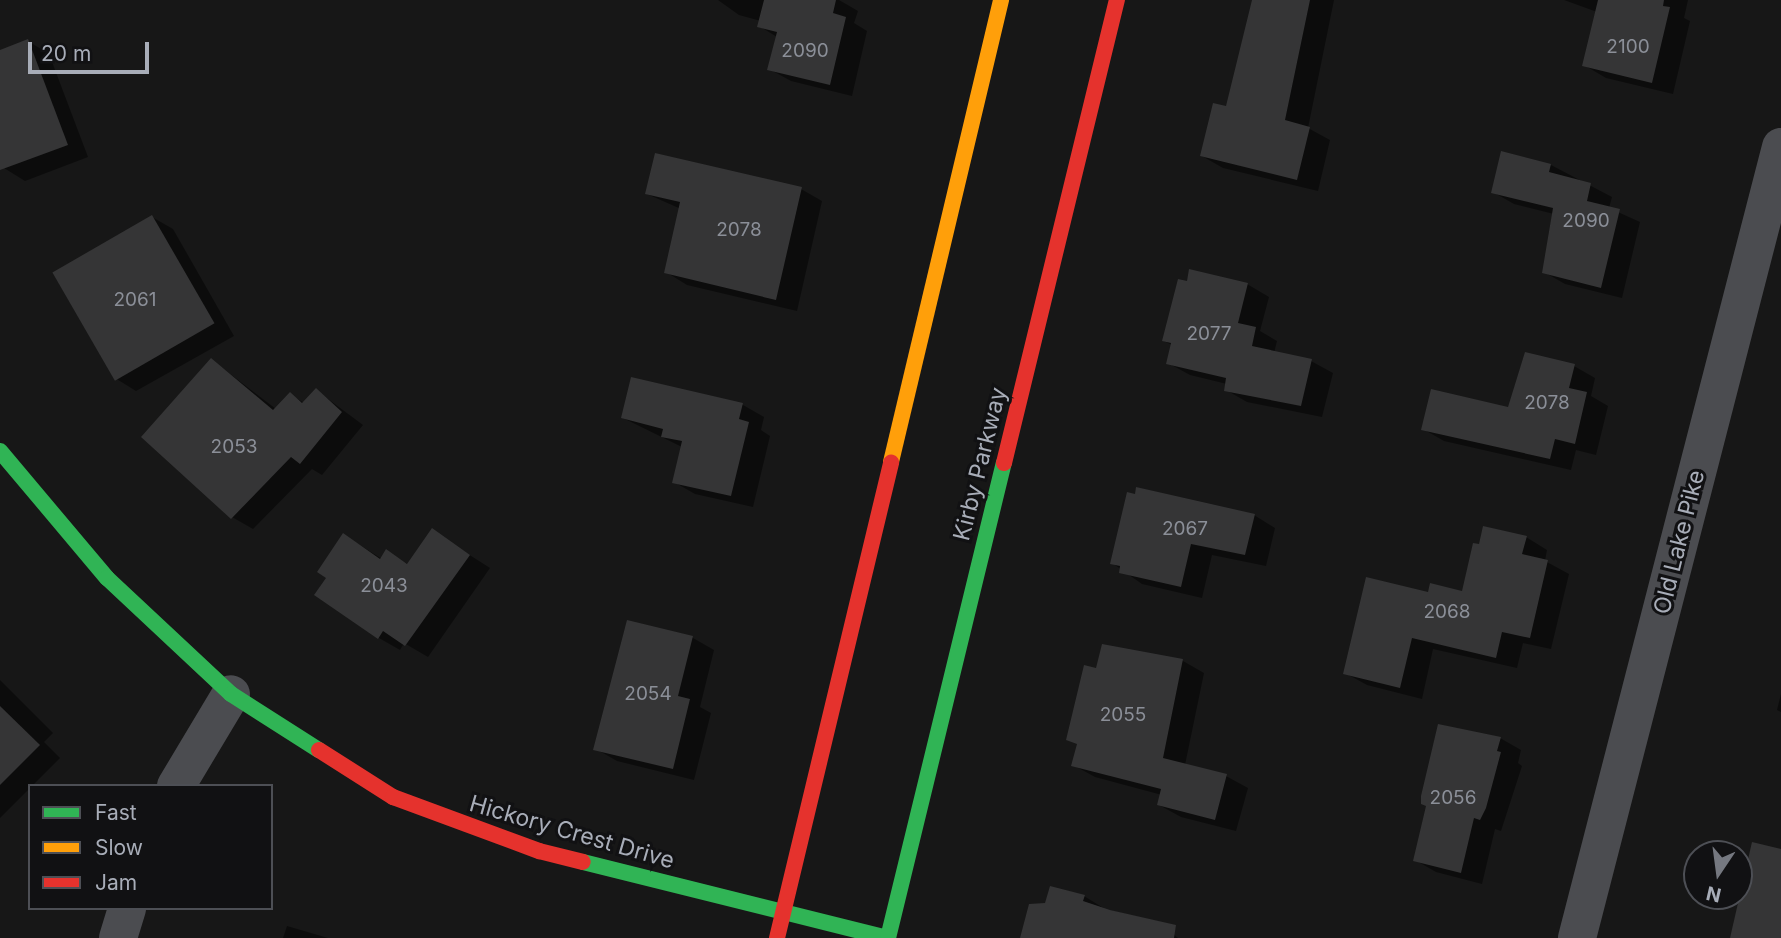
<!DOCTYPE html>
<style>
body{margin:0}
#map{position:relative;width:1781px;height:938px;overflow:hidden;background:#171717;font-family:Inter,sans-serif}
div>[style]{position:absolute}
.shadow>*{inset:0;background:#0007}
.building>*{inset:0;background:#353536;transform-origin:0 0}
.street>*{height:38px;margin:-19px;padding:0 19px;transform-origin:19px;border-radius:19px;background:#4b4c50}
.fast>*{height:16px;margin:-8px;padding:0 8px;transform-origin:8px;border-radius:8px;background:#30b455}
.slow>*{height:16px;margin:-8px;padding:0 8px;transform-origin:8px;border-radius:8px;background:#ff9f0a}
.jam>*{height:16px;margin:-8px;padding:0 8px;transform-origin:8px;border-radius:8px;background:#e5322d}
span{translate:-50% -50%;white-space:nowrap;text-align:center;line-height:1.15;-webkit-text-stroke:6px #111113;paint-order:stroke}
.number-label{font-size:19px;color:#8b8f98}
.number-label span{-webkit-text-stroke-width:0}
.street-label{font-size:23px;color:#a8adb8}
.legend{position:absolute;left:28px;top:784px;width:245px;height:126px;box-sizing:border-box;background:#111113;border:2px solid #4d4f55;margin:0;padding:9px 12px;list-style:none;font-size:21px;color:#a8adb8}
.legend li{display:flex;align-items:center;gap:14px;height:35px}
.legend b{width:35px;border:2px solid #4d4f55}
.north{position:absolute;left:1683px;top:840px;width:70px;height:70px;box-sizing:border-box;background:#111113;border:2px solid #4d4f55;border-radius:50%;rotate:193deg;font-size:19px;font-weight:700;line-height:28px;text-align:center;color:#a8adb8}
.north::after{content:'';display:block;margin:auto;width:24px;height:32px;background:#757880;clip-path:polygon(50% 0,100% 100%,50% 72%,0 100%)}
.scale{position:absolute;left:28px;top:42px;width:121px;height:32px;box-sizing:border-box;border:4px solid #a8adb8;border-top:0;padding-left:9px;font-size:21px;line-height:24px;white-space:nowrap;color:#a8adb8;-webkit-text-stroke:5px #111113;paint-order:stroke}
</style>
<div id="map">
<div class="shadow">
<i style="clip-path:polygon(718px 0,839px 0,858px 11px,854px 23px,867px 31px,852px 96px,791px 81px,769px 69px,777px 37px,759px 26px,761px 21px,739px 15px)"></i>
<i style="clip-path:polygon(1254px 0,1334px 0,1308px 128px,1330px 140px,1318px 191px,1223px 168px,1202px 156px,1227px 108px)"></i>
<i style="clip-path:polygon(1564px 0,1688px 0,1684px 18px,1690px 21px,1673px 94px,1606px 78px,1584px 65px,1597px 12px)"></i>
<i style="clip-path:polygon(28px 41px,49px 54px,88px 157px,25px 181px,4px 168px,0 158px,0 52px)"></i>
<i style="clip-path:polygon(1551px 165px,1612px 197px,1609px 208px,1640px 222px,1622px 298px,1565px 284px,1544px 272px,1554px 214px,1514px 204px,1493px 192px)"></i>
<i style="clip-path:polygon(801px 189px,822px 201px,797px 311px,687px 285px,666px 272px,681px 209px,647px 194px)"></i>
<i style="clip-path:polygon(152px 217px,173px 229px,234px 336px,136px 391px,115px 378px)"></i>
<i style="clip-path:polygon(1247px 284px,1269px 297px,1260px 331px,1277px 341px,1274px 353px,1311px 361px,1333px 373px,1322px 417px,1247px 402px,1226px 390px,1227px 384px,1190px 375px,1168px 363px,1172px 345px,1164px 341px)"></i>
<i style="clip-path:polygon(212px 360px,276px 409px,290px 394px,304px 403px,316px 390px,363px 425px,322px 475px,312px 469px,253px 529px,232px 517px)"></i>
<i style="clip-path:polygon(1574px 366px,1595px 378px,1591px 396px,1608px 406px,1596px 455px,1576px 450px,1571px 470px,1444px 441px,1423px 429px,1509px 410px)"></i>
<i style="clip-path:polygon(743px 405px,764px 417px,761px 430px,770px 436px,753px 507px,695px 494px,674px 482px,682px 447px,623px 418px)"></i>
<i style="clip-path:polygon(1254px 515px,1275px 528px,1266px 566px,1212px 555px,1202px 598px,1142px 584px,1112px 563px)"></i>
<i style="clip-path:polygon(432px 531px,490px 568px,428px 657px,404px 643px,400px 650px,379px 638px,328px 577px,344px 535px,382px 559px,387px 552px,409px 565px)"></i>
<i style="clip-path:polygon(1526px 537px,1547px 550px,1545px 561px,1569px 574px,1551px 649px,1523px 643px,1517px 668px,1433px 649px,1422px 699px,1367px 685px,1345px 673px,1429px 594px,1463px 593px,1480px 546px)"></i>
<i style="clip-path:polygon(629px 622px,693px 638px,714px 650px,700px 707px,711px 713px,694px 780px,617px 761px,596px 749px)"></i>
<i style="clip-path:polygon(1183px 661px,1204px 673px,1185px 765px,1226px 776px,1248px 788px,1236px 831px,1181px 817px,1159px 805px,1162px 795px,1095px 777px,1073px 765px,1097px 670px)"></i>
<i style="clip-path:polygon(0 680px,53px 733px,44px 742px,60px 758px,0 818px)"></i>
<i style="clip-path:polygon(1781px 694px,1781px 712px,1777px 710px)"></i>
<i style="clip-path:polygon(1500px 738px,1521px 750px,1518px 763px,1522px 766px,1501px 831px,1495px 829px,1482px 884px,1436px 872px,1415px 860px,1427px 806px)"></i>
<i style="clip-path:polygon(1084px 896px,1105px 909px,1158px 922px,1178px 938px,1022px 938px)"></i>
<i style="clip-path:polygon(287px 926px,328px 938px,283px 938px)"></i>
</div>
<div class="building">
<i style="clip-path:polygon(764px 0,836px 0,833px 13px,846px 17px,830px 85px,767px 70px,777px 32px,757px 27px)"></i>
<i style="clip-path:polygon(1252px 0,1310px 0,1285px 120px,1310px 127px,1297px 180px,1200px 156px,1213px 103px,1226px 106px)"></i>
<i style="clip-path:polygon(1598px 0,1664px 0,1663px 6px,1670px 7px,1652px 83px,1582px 66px)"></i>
<i style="clip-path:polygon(28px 39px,68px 145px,0 170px,0 50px)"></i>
<i style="clip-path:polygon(1501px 151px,1551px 164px,1549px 172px,1591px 183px,1587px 201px,1620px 209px,1601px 288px,1542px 273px,1553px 208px,1491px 193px)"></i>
<i style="clip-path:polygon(655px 153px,802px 187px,776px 300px,664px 273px,680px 202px,645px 194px)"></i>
<i style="left:152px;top:215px;width:125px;height:115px;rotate:60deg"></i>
<i style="clip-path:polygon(1189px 269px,1248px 283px,1238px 323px,1256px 327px,1252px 346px,1312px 359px,1301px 406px,1224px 391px,1226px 378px,1166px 364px,1171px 343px,1162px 341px,1178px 279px,1187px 281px)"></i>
<i style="clip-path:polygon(1525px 352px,1575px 364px,1569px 388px,1587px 392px,1575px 444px,1555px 439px,1550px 459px,1421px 430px,1431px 389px,1508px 407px)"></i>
<i style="clip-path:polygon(211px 358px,273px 410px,290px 392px,302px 403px,316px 388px,342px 412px,300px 464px,291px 457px,231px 519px,141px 437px)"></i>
<i style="clip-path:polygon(631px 377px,743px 403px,739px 419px,749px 422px,731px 496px,672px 483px,682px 441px,661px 437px,663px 429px,621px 418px)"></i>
<i style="clip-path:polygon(1136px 487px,1255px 514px,1245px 555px,1191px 544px,1181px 587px,1119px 573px,1120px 566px,1110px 564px,1127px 492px,1135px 494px)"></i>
<i style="clip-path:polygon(1483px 526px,1527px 536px,1522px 554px,1548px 560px,1530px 638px,1502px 632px,1496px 658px,1412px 638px,1400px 688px,1343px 674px,1366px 577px,1428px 592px,1430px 583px,1462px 591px,1473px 543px,1479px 544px)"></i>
<i style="clip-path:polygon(432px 528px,470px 555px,405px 646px,383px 631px,378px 639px,314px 595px,326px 578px,317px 572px,343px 533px,380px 559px,386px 549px,407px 564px)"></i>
<i style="clip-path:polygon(627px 620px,693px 636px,678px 696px,690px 699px,673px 769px,593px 750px)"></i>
<i style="clip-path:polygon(1102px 644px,1183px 659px,1163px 758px,1227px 774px,1215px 820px,1157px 805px,1161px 789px,1071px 766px,1077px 744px,1066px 740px,1084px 665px,1096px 668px)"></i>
<i style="clip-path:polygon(0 706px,40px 745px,0 785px)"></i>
<i style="clip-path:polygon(1438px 724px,1501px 737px,1497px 751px,1501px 752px,1486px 808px,1480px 820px,1474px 818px,1461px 873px,1413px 861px,1426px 806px,1421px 804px,1421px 796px)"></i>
<i style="clip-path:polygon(1752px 842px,1781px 849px,1781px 938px,1730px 938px)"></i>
<i style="clip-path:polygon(1050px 886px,1085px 895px,1083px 901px,1110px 910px,1176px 925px,1174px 938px,1020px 938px,1029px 904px,1045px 903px)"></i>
</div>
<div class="street">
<i style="left:176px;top:786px;width:107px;rotate:-59.1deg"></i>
<i style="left:118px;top:938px;width:31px;rotate:-73deg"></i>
<i style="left:1577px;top:938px;width:817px;rotate:-75.54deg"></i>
</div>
<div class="fast">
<i style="left:0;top:451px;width:166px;rotate:49.9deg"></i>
<i style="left:107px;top:578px;width:170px;rotate:43.1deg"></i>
<i style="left:231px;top:694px;width:104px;rotate:32.5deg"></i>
<i style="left:583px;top:862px;width:314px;rotate:14deg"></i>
<i style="left:888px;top:938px;width:489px;rotate:-76.3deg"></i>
</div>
<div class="slow">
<i style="left:891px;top:462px;width:475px;rotate:-76.6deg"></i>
</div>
<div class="jam">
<i style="left:1004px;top:463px;width:477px;rotate:-76.3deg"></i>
<i style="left:319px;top:750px;width:88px;rotate:32.4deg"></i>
<i style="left:393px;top:797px;width:156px;rotate:20.3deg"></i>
<i style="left:539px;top:851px;width:45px;rotate:14deg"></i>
<i style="left:777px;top:938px;width:489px;rotate:-76.5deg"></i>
</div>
<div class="number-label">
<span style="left:1628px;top:47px">2100</span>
<span style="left:805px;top:51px">2090</span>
<span style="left:1586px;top:221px">2090</span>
<span style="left:739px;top:230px">2078</span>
<span style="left:135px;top:300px">2061</span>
<span style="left:1209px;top:334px">2077</span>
<span style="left:1547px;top:403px">2078</span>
<span style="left:234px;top:447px">2053</span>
<span style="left:1185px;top:529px">2067</span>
<span style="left:384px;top:586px">2043</span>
<span style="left:1447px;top:612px">2068</span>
<span style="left:648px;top:694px">2054</span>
<span style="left:1123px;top:715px">2055</span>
<span style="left:1453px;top:798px">2056</span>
</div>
<div class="street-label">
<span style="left:980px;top:464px;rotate:-76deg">Kirby Parkway</span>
<span style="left:1679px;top:542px;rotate:-76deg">Old Lake Pike</span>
<span style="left:572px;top:832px;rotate:16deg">Hickory Crest Drive</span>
</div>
<ul class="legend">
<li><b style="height:9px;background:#30b455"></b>Fast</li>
<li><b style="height:9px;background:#ff9f0a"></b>Slow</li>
<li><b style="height:9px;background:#e5322d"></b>Jam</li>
</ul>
<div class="north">N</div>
<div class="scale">20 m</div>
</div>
